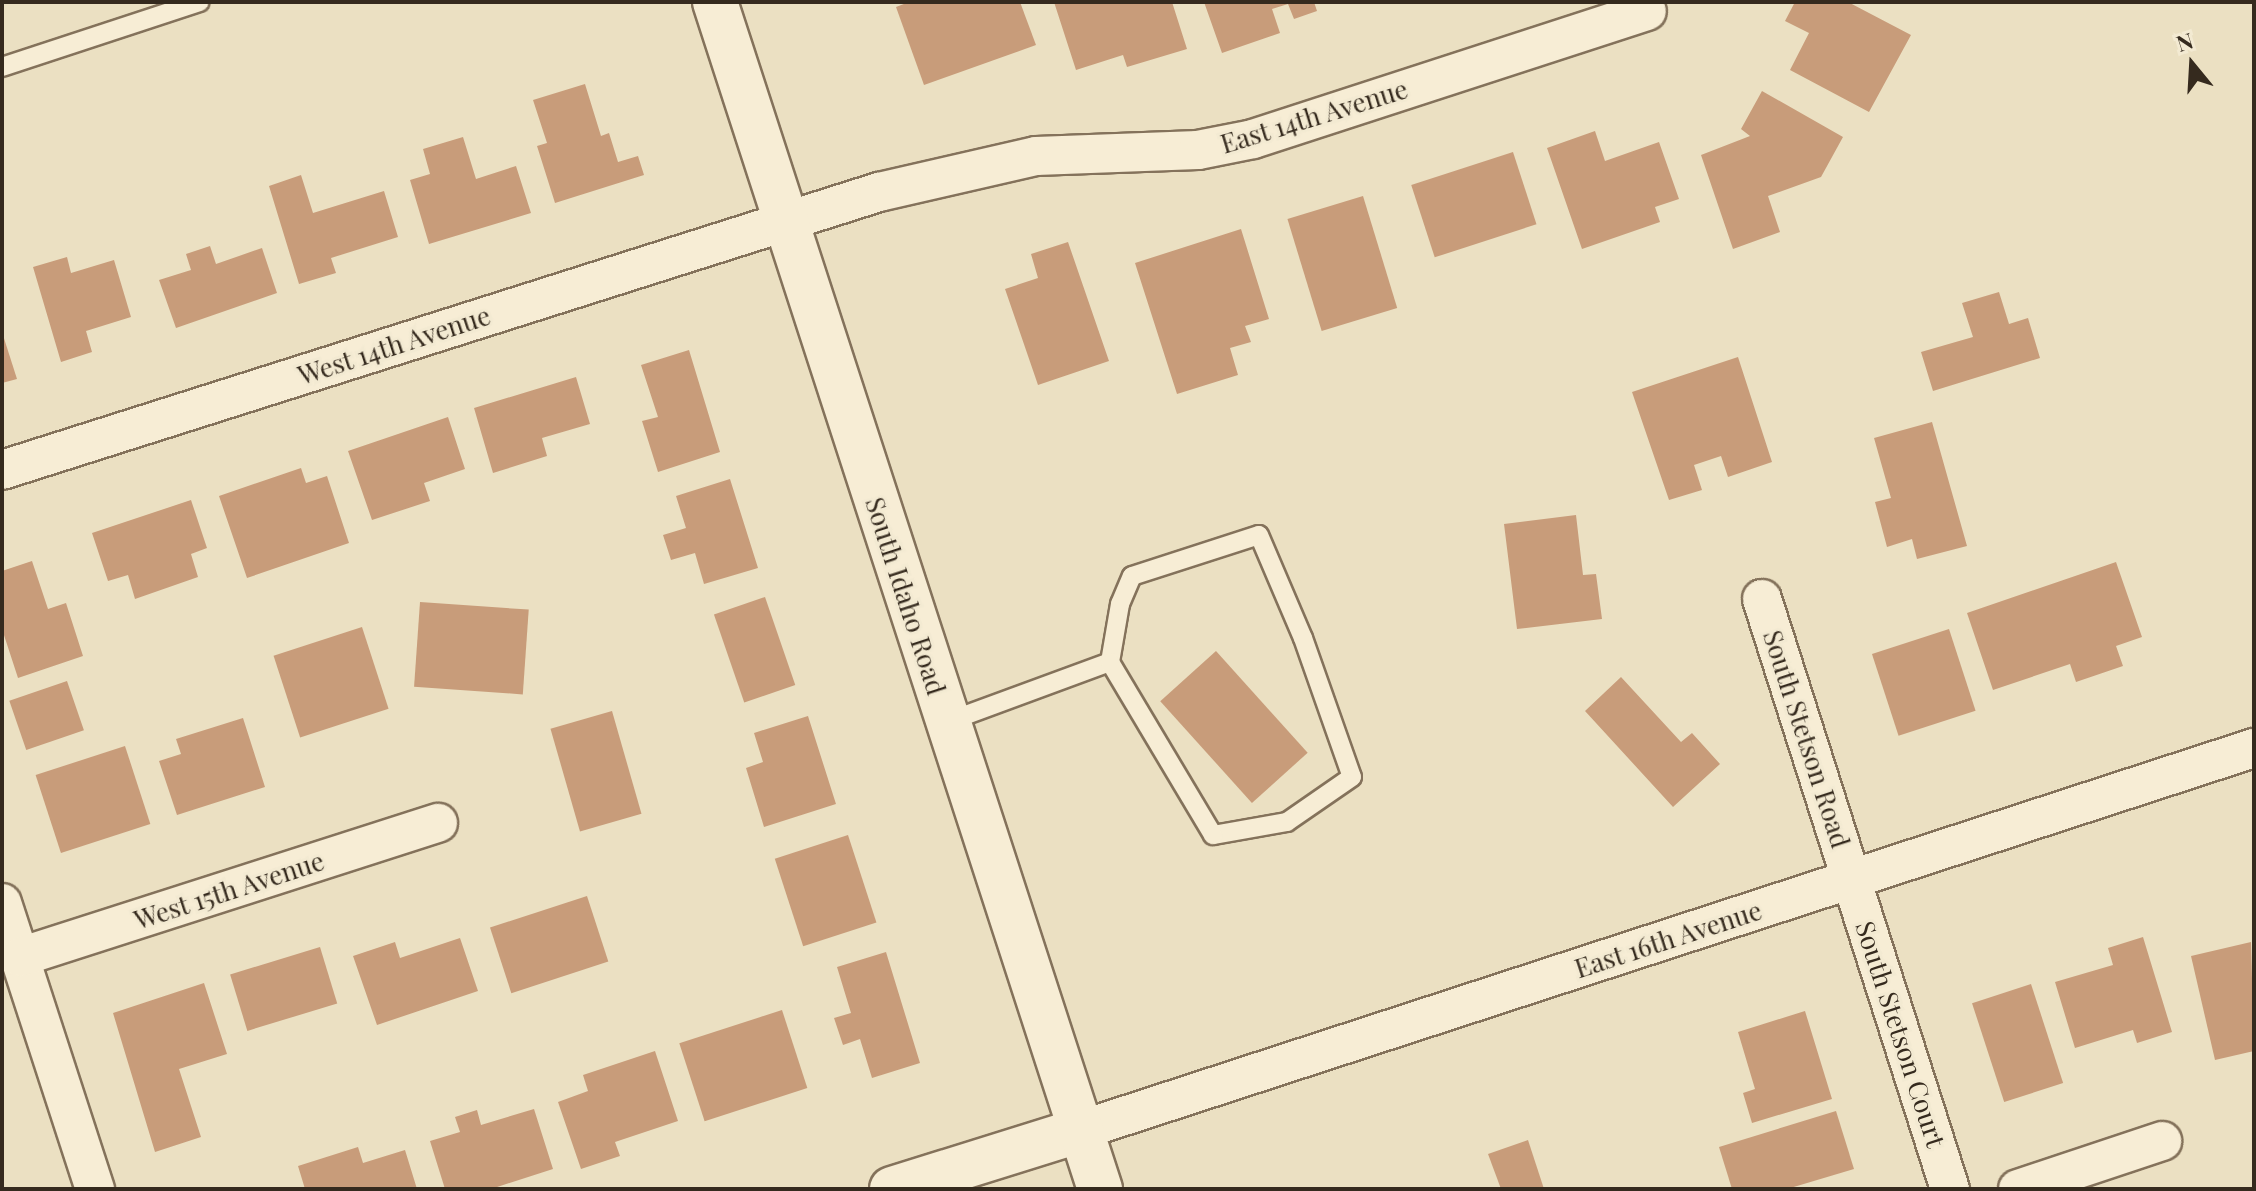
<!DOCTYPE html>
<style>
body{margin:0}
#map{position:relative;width:2256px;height:1191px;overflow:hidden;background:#ebe0c2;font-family:"Playfair Display",serif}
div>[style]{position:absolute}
.building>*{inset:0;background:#c89c7a;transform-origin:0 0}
.roads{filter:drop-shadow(2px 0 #84725b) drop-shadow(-2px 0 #84725b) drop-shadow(0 2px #84725b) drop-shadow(0 -2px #84725b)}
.service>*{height:18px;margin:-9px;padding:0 9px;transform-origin:9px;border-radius:9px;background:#f7edd5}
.minor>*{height:38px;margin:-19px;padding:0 19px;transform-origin:19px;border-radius:19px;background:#f7edd5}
.tertiary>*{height:44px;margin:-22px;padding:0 22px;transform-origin:22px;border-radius:22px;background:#f7edd5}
.secondary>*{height:44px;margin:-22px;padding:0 22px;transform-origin:22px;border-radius:22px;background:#f7edd5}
span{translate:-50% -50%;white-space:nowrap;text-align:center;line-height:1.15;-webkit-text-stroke:6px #f3ead2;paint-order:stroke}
.street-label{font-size:26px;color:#352a1e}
.frame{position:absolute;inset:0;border:4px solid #352a1e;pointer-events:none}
.north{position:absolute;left:2152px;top:24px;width:80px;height:80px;-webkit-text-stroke:6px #f3ead2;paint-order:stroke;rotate:342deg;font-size:22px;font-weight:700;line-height:32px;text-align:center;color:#352a1e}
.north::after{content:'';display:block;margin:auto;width:28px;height:36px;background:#352a1e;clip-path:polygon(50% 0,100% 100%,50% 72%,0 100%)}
</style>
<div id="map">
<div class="building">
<i style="clip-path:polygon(909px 2px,1020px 2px,1036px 45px,924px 85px,896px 7px)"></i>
<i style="clip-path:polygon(1054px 2px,1172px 2px,1187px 49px,1127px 67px,1123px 55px,1076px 70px)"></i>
<i style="clip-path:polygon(1204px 2px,1314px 2px,1317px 11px,1294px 19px,1288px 4px,1272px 9px,1280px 33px,1222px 53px)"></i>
<i style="clip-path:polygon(1795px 2px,1848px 2px,1911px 35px,1869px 112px,1790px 70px,1809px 33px,1785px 21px)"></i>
<i style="clip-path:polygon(585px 84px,601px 136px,609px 133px,618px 162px,638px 156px,644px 175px,555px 203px,537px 146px,547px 143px,533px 100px)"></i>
<i style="clip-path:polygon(1762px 91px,1843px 137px,1821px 177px,1768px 196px,1780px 232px,1733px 249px,1701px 155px,1750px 136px,1741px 129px)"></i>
<i style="clip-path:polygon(1595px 131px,1605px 161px,1659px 142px,1679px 199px,1655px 207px,1660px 222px,1582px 249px,1547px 148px)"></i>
<i style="clip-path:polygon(463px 137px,476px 179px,516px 166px,531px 213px,429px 244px,410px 180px,430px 174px,423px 149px)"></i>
<i style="left:1513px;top:152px;width:76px;height:107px;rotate:72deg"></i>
<i style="clip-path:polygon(301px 175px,313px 213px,384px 191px,398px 237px,331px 258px,336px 273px,299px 284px,269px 186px)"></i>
<i style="left:1363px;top:196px;width:117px;height:79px;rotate:73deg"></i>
<i style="clip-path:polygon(1241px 229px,1269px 319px,1245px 326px,1251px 342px,1230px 348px,1238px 375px,1177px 394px,1135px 263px)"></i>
<i style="clip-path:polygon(1068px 242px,1109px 361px,1038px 385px,1005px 289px,1038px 278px,1031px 254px)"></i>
<i style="clip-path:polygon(210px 246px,216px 264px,262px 248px,277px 293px,176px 328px,159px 280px,191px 270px,186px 254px)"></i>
<i style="clip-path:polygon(67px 257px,71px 273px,114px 260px,131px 317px,86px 331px,92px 352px,61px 362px,33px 267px)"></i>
<i style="clip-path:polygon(1999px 292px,2009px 324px,2028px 318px,2040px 358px,1933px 391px,1921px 352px,1973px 337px,1962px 303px)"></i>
<i style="clip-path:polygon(2px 332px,17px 379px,2px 383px)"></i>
<i style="clip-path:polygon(689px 350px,720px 452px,658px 472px,642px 421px,658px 417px,641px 365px)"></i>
<i style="clip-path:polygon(1738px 357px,1772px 462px,1728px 477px,1721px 456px,1694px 465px,1702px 490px,1669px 500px,1632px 392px)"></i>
<i style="clip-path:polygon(576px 377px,590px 424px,542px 438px,547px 456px,493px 473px,474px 408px)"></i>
<i style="clip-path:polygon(448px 417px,465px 469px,424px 483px,430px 501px,372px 520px,348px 451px)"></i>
<i style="clip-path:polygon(1932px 422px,1967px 546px,1917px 559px,1912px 539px,1887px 547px,1875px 502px,1891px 498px,1874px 438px)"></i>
<i style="clip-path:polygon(301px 468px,306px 483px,327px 476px,349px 543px,247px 578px,219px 496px)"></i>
<i style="clip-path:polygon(730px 479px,758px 568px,704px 584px,695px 553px,671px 560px,663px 535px,686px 528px,676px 496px)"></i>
<i style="clip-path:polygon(191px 500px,207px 548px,191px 554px,198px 577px,135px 599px,128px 575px,108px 581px,92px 533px)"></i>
<i style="clip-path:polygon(1576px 515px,1583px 575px,1596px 574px,1602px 619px,1517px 629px,1504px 524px)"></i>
<i style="clip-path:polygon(32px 561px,48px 609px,66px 603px,83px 656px,18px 678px,2px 629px,2px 571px)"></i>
<i style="clip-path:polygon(2116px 562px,2142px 637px,2116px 646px,2123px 666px,2076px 682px,2070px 664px,1993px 690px,1967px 613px)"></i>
<i style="left:765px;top:597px;width:93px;height:54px;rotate:71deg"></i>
<i style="left:420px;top:602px;width:109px;height:85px;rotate:4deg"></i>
<i style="left:362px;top:627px;width:86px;height:93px;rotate:72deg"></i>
<i style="left:1949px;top:629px;width:86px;height:81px;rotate:72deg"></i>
<i style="left:1216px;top:651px;width:137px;height:75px;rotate:48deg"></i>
<i style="clip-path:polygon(1621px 677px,1681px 742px,1692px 733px,1720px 764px,1673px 807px,1585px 711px)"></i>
<i style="left:67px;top:681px;width:52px;height:61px;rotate:71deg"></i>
<i style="left:612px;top:711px;width:107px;height:64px;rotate:74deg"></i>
<i style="clip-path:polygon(808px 716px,836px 804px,764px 827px,746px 768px,763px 762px,754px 733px)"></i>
<i style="clip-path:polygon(243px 718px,265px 787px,177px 815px,159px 761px,181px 754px,176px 739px)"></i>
<i style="left:125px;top:746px;width:82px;height:94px;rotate:72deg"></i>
<i style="left:848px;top:835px;width:92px;height:77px;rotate:72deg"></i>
<i style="left:587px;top:896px;width:69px;height:102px;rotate:72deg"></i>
<i style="clip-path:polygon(2143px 937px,2172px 1032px,2137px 1043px,2133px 1030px,2075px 1048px,2055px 982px,2113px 965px,2108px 948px)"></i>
<i style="clip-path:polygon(460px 938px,478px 991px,377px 1025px,353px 956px,395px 942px,400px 958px)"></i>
<i style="clip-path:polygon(2251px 942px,2254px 1051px,2215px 1060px,2191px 956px)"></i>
<i style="left:320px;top:947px;width:59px;height:94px;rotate:73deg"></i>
<i style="clip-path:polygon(886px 952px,920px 1063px,872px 1078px,860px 1039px,843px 1045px,834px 1018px,851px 1013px,837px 967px)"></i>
<i style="clip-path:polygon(204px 983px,227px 1054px,179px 1069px,201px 1137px,155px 1152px,113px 1013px)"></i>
<i style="left:2031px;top:984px;width:104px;height:62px;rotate:72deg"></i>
<i style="left:782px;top:1010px;width:82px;height:108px;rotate:72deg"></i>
<i style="clip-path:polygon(1805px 1011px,1832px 1099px,1752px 1123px,1743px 1093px,1755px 1089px,1738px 1032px)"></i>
<i style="clip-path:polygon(655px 1051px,678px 1121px,615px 1142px,620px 1156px,581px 1169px,558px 1102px,588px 1091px,583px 1075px)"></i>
<i style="clip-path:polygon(534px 1109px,553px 1169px,491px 1189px,445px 1189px,430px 1141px,460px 1132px,455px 1117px,477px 1110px,481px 1125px)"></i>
<i style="clip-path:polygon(1836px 1111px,1854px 1169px,1787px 1189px,1732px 1189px,1719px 1147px)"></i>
<i style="clip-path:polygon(1528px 1140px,1544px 1189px,1501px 1189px,1488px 1154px)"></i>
<i style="clip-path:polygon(358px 1147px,363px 1163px,405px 1150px,417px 1189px,305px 1189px,298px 1166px)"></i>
</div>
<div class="roads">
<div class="service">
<i style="left:2px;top:67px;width:208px;rotate:-18.2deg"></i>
<i style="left:947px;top:722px;width:174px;rotate:-20.2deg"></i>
<i style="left:1110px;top:662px;width:59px;rotate:-80.2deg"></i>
<i style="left:1120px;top:604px;width:30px;rotate:-67deg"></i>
<i style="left:1132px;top:576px;width:133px;rotate:-17.9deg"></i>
<i style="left:1259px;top:535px;width:112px;rotate:66.9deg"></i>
<i style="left:1303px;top:638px;width:147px;rotate:70.6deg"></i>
<i style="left:1352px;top:777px;width:79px;rotate:145.3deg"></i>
<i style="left:1287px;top:822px;width:75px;rotate:170deg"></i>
<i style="left:1213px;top:835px;width:201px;rotate:-120.8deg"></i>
</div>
<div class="minor">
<i style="left:2px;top:470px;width:920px;rotate:-17.59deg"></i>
<i style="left:879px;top:192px;width:161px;rotate:-12.9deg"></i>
<i style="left:1036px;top:156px;width:162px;rotate:-2.1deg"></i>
<i style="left:1198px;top:150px;width:56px;rotate:-11.3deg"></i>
<i style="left:1253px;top:139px;width:414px;rotate:-18deg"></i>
<i style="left:1762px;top:599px;width:619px;rotate:72.33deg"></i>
<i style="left:2px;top:903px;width:301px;rotate:72deg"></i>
<i style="left:20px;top:957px;width:439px;rotate:-17.8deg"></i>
<i style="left:1081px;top:1130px;width:1234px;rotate:-18.04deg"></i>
<i style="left:2018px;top:1189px;width:152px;rotate:-18.4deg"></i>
</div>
<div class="tertiary">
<i style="left:892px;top:1189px;width:198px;rotate:-17.3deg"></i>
</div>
<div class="secondary">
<i style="left:715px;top:2px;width:1248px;rotate:72.03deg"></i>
</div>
</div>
<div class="street-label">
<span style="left:1314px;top:116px;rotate:-17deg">East 14th Avenue</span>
<span style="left:394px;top:345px;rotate:-18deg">West 14th Avenue</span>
<span style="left:906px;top:596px;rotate:72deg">South Idaho Road</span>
<span style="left:1807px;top:739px;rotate:72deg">South Stetson Road</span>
<span style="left:229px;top:890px;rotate:-18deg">West 15th Avenue</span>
<span style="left:1668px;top:939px;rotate:-18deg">East 16th Avenue</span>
<span style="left:1901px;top:1034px;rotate:72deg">South Stetson Court</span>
</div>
<div class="frame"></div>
<div class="north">N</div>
</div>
